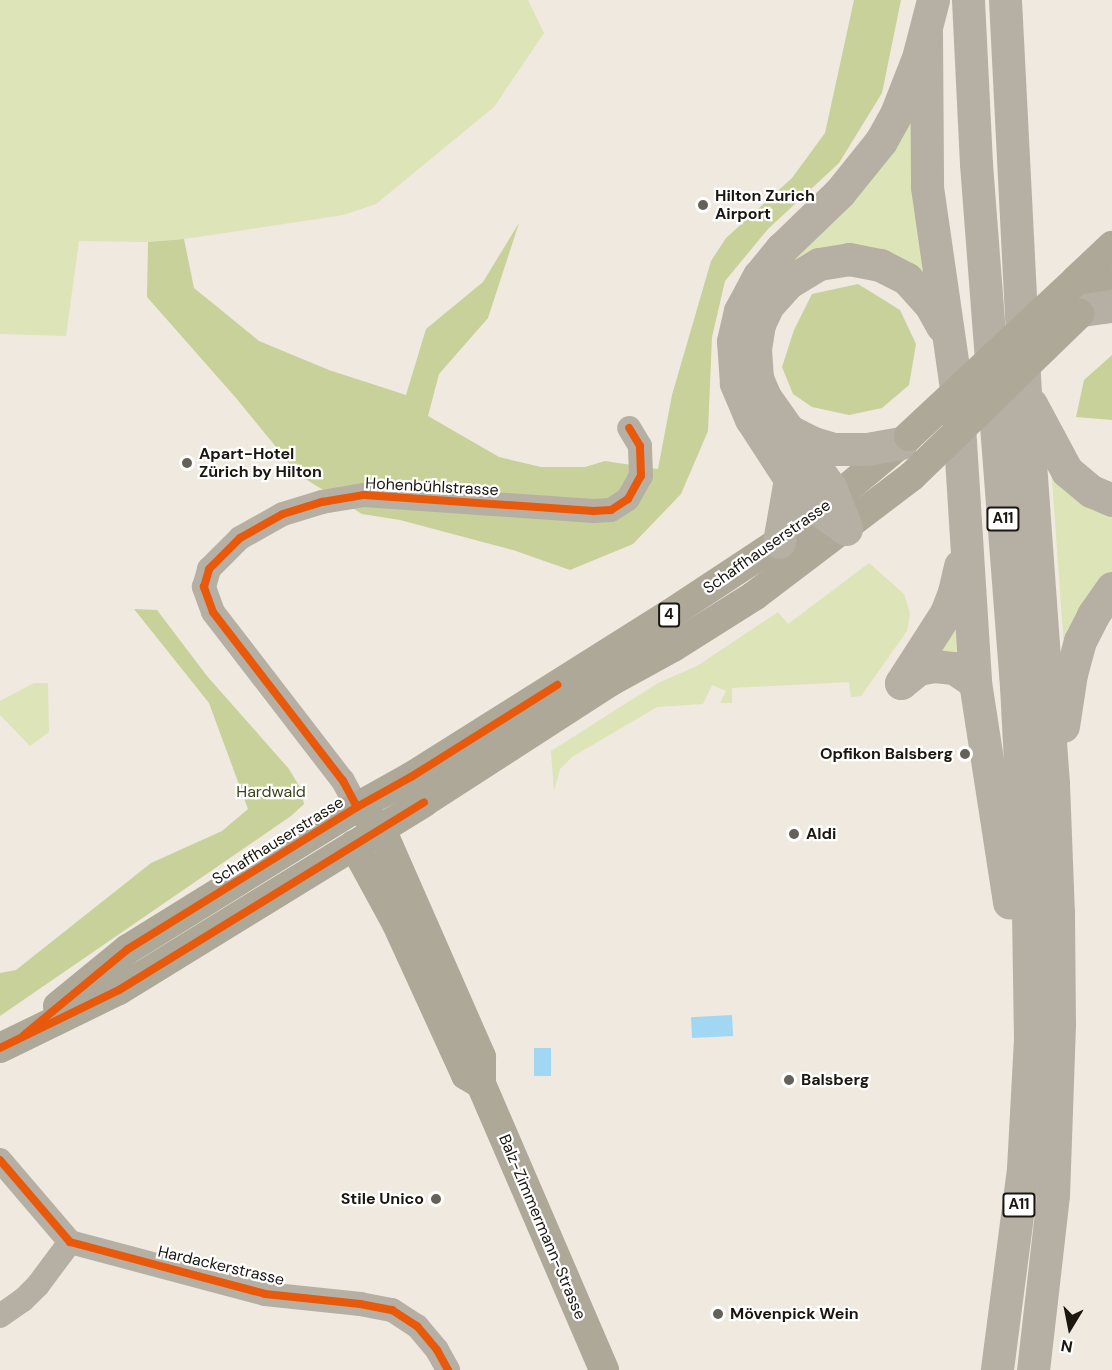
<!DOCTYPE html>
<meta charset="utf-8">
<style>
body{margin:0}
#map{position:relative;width:1112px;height:1370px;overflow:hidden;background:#efe9df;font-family:"DM Sans",sans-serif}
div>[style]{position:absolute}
.green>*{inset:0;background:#dce4b8}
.forest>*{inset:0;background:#c8d199}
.water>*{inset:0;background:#a1d7f2;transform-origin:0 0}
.minor>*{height:24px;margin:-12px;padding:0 12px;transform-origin:12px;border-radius:12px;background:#b6b0a4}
.major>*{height:30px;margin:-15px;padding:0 15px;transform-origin:15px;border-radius:15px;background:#aea899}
.highway>*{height:33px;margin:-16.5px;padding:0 16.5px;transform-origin:16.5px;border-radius:16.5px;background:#b5afa4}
.major-bridge>*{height:30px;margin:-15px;padding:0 15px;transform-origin:15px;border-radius:15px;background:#aea899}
.cycleway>*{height:8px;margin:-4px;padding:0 4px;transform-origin:4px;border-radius:4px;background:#e8590c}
.dots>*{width:16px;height:16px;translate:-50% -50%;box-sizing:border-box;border:3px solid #fff;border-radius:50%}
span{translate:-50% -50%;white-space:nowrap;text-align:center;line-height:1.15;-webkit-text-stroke:4.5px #fff;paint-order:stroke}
.shield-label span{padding:2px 4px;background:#fff;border:2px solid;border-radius:4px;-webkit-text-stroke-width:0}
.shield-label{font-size:15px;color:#1b1710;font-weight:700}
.poi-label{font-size:16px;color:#1b1710;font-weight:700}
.left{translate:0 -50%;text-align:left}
.right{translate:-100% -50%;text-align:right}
.street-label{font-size:16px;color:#1b1710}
.park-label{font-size:16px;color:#3a431c}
.north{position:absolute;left:1040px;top:1298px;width:60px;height:60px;-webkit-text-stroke:4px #fff;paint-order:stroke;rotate:190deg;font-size:16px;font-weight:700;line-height:24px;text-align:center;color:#1b1710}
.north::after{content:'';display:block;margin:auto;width:21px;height:27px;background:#1b1710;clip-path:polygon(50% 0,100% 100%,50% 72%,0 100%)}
</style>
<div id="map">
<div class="green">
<i style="clip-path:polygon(0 0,528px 0,544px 33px,494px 107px,376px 204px,343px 215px,184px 239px,148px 242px,79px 241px,66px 336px,0 334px)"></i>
<i style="clip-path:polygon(910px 114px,929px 283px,783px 262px)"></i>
<i style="clip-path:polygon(1051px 466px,1112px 511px,1112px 574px,1064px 647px)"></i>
<i style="clip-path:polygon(869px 563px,904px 594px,910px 613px,907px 631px,861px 696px,851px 697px,849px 682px,732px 688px,732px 703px,720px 703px,726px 691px,712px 685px,703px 704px,657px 707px,572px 757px,560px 769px,554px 791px,551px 751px,658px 683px,697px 666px,778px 612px,788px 624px)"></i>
<i style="clip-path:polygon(956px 627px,960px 658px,937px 654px)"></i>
<i style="clip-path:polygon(34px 683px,48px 683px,49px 732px,30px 746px,0 715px,0 701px)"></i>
</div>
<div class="forest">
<i style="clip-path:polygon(854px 0,901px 0,882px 93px,839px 163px,768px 229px,725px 281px,712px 337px,708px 431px,681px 494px,633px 544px,570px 570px,513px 550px,400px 520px,362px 514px,299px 475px,236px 398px,147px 297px,148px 242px,184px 239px,194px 288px,259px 341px,329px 370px,406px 395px,426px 329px,483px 282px,519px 223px,488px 318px,439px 374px,428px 416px,499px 457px,541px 467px,585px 467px,605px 461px,658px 469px,672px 395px,711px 261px,726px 238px,792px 178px,825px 133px)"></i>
<i style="clip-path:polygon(858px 284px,900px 310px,916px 344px,909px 385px,882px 408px,849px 415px,812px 407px,793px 394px,782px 367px,794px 330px,812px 294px)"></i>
<i style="clip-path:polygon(1112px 355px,1112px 420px,1076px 417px,1084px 380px)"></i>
<i style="clip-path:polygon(134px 609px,157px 610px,207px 676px,289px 769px,301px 789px,304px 804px,291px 816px,0 1016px,0 973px,16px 970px,151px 863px,222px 831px,248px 809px,209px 703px)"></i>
</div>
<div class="water">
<i style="left:732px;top:1015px;width:21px;height:41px;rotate:87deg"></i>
<i style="left:534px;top:1048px;width:17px;height:28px"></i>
</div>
<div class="minor">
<i style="left:357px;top:807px;width:30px;rotate:-118deg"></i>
<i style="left:343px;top:781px;width:213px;rotate:-127.6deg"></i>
<i style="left:213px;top:612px;width:27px;rotate:-110deg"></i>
<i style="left:204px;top:587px;width:19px;rotate:-74deg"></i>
<i style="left:209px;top:569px;width:44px;rotate:-45deg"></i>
<i style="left:240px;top:538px;width:49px;rotate:-29.2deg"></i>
<i style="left:283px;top:514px;width:41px;rotate:-17.1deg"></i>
<i style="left:322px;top:502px;width:43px;rotate:-9.5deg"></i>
<i style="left:364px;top:495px;width:230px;rotate:4deg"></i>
<i style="left:593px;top:511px;width:18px;rotate:-3deg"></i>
<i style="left:611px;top:510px;width:20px;rotate:-33deg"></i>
<i style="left:628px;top:499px;width:26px;rotate:-61deg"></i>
<i style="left:641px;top:476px;width:30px;rotate:-92deg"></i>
<i style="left:640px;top:446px;width:21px;rotate:-121deg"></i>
<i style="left:0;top:1160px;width:108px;rotate:49.5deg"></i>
<i style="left:70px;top:1242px;width:202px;rotate:14.9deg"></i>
<i style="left:265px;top:1294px;width:96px;rotate:6deg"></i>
<i style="left:360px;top:1304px;width:33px;rotate:11deg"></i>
<i style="left:392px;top:1310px;width:30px;rotate:33deg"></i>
<i style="left:417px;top:1326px;width:31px;rotate:50deg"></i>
<i style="left:437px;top:1350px;width:23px;rotate:61deg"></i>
<i style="left:0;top:1316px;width:28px;rotate:-35deg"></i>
<i style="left:23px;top:1300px;width:21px;rotate:-45deg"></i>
<i style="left:38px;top:1285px;width:54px;rotate:-53.3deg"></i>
</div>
<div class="major">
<i style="left:1076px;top:280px;width:50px;rotate:-43.4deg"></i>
<i style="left:1079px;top:314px;width:46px;rotate:-44.1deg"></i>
<i style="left:366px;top:815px;width:21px;rotate:43deg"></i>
<i style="left:381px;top:829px;width:249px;rotate:66.3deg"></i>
<i style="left:481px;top:1057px;width:27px;rotate:90deg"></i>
<i style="left:481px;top:1084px;width:311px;rotate:66.7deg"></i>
<i style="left:354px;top:845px;width:90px;rotate:61.4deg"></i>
<i style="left:397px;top:924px;width:166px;rotate:65.4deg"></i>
<i style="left:466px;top:1075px;width:17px;rotate:31deg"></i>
<i style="left:58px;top:1006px;width:90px;rotate:-39.2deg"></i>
<i style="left:128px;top:949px;width:269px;rotate:-31.8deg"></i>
<i style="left:357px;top:807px;width:62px;rotate:-29.1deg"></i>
<i style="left:411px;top:777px;width:306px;rotate:-32.2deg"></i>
<i style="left:670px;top:614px;width:131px;rotate:-33.4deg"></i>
<i style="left:779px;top:542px;width:51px;rotate:-37.1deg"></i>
<i style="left:820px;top:511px;width:114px;rotate:-40deg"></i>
<i style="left:0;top:1048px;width:132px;rotate:-26deg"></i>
<i style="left:119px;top:990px;width:358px;rotate:-31.6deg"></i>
<i style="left:424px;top:802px;width:223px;rotate:-32.9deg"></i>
<i style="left:611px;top:681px;width:71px;rotate:-28.7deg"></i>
<i style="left:673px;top:647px;width:96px;rotate:-32.2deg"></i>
<i style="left:754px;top:596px;width:198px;rotate:-37.2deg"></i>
</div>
<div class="highway">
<i style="left:968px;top:0;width:164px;rotate:87.2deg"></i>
<i style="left:976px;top:164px;width:524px;rotate:85.62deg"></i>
<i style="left:1016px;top:686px;width:226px;rotate:87deg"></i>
<i style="left:1028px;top:912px;width:127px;rotate:89.1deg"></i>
<i style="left:1030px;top:1039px;width:130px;rotate:93.1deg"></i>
<i style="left:1023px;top:1169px;width:203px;rotate:97.4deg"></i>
<i style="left:1005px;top:0;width:394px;rotate:87.1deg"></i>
<i style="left:1025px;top:393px;width:392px;rotate:85.9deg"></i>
<i style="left:1053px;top:784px;width:129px;rotate:87.8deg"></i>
<i style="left:1058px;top:913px;width:111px;rotate:89.5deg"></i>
<i style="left:1059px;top:1024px;width:171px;rotate:92deg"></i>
<i style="left:1053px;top:1195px;width:176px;rotate:96.5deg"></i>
<i style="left:926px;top:33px;width:154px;rotate:89.6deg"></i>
<i style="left:927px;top:187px;width:209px;rotate:81.8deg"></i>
<i style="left:957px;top:394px;width:289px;rotate:86.4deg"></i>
<i style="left:975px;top:682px;width:223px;rotate:81.2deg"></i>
<i style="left:1082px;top:310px;width:30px;rotate:-8deg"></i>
<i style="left:1031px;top:404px;width:76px;rotate:61.8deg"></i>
<i style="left:1067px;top:471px;width:31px;rotate:40deg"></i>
<i style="left:1091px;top:491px;width:23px;rotate:23deg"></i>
<i style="left:789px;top:431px;width:69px;rotate:53.8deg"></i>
<i style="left:830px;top:487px;width:43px;rotate:68.2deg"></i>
<i style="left:901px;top:443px;width:36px;rotate:170deg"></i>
<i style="left:866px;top:449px;width:32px;rotate:180deg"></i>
<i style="left:834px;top:449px;width:22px;rotate:-164deg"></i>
<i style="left:813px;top:443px;width:27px;rotate:-153deg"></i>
<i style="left:789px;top:431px;width:42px;rotate:-125.2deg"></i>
<i style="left:765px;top:397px;width:21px;rotate:-113deg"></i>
<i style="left:757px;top:378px;width:29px;rotate:-94deg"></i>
<i style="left:755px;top:349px;width:25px;rotate:-81deg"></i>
<i style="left:759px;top:324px;width:21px;rotate:-65deg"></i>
<i style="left:768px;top:305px;width:31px;rotate:-48deg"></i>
<i style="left:789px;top:282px;width:35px;rotate:-31deg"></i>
<i style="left:819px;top:264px;width:30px;rotate:-9deg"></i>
<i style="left:849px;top:259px;width:32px;rotate:11deg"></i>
<i style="left:880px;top:265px;width:30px;rotate:27deg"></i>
<i style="left:907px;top:279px;width:36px;rotate:48deg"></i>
<i style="left:931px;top:306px;width:23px;rotate:61deg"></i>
<i style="left:846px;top:529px;width:32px;rotate:-145deg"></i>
<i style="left:820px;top:511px;width:44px;rotate:-133.2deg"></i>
<i style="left:790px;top:479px;width:72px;rotate:-123deg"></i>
<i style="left:751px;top:419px;width:39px;rotate:-113deg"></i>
<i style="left:736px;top:383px;width:42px;rotate:-94.1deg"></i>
<i style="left:733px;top:341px;width:31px;rotate:-77deg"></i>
<i style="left:740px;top:311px;width:40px;rotate:-62deg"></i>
<i style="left:759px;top:276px;width:35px;rotate:-51deg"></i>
<i style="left:781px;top:249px;width:82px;rotate:-44deg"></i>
<i style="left:840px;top:192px;width:65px;rotate:-51.2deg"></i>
<i style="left:881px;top:141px;width:31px;rotate:-61deg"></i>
<i style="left:896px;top:114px;width:60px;rotate:-68.6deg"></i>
<i style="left:918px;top:58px;width:60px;rotate:-75.5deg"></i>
<i style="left:779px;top:542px;width:64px;rotate:-80.1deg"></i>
<i style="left:901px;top:683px;width:83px;rotate:-57.3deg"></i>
<i style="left:946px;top:613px;width:22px;rotate:-69deg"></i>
<i style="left:954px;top:592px;width:27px;rotate:-77deg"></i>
<i style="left:901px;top:683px;width:22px;rotate:-39deg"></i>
<i style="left:918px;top:669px;width:16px;rotate:-11deg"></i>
<i style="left:934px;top:666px;width:20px;rotate:6deg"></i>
<i style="left:954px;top:668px;width:25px;rotate:34deg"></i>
<i style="left:1063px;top:726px;width:53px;rotate:-81.3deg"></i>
<i style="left:1071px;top:674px;width:34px;rotate:-75deg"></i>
<i style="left:1080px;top:641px;width:29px;rotate:-63deg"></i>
<i style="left:1093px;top:615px;width:33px;rotate:-55deg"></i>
</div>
<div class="major-bridge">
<i style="left:909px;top:436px;width:229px;rotate:-43deg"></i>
<i style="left:912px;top:476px;width:233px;rotate:-44.1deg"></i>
</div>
<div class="cycleway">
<i style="left:357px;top:807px;width:30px;rotate:-118deg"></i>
<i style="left:343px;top:781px;width:213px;rotate:-127.6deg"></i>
<i style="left:213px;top:612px;width:27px;rotate:-110deg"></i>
<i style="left:204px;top:587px;width:19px;rotate:-74deg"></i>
<i style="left:209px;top:569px;width:44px;rotate:-45deg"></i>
<i style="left:240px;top:538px;width:49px;rotate:-29.2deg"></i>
<i style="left:283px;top:514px;width:41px;rotate:-17.1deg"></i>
<i style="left:322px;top:502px;width:43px;rotate:-9.5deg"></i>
<i style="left:364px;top:495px;width:230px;rotate:4deg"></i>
<i style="left:593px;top:511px;width:18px;rotate:-3deg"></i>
<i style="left:611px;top:510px;width:20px;rotate:-33deg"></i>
<i style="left:628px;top:499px;width:26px;rotate:-61deg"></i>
<i style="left:641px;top:476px;width:30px;rotate:-92deg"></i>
<i style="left:640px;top:446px;width:21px;rotate:-121deg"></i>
<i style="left:24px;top:1035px;width:135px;rotate:-39.6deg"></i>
<i style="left:128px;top:949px;width:269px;rotate:-31.8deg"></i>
<i style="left:357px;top:807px;width:62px;rotate:-29.1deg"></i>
<i style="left:411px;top:777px;width:173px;rotate:-32.2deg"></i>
<i style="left:0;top:1048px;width:132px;rotate:-26deg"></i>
<i style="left:119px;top:990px;width:358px;rotate:-31.6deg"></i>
<i style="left:0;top:1160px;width:108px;rotate:49.5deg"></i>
<i style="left:70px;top:1242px;width:202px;rotate:14.9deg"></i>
<i style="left:265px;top:1294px;width:96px;rotate:6deg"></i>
<i style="left:360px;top:1304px;width:33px;rotate:11deg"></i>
<i style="left:392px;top:1310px;width:30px;rotate:33deg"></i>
<i style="left:417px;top:1326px;width:31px;rotate:50deg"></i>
<i style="left:437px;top:1350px;width:23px;rotate:61deg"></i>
</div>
<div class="dots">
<i style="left:703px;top:205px;background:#656058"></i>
<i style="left:187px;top:463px;background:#656058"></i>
<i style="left:965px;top:754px;background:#656058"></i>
<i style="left:794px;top:834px;background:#656058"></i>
<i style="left:789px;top:1080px;background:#656058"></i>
<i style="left:436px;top:1199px;background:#656058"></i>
<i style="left:718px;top:1314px;background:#656058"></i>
</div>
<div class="shield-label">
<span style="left:1003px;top:519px">A11</span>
<span style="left:669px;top:615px">4</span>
<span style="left:1019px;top:1205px">A11</span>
</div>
<div class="poi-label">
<span class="left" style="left:715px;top:205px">Hilton Zurich<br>Airport</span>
<span class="left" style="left:199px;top:463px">Apart-Hotel<br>Zürich by Hilton</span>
<span class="right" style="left:953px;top:754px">Opfikon Balsberg</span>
<span class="left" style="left:806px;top:834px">Aldi</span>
<span class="left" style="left:801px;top:1080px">Balsberg</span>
<span class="right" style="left:424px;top:1199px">Stile Unico</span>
<span class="left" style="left:730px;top:1314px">Mövenpick Wein</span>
</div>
<div class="street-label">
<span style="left:432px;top:487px;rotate:3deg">Hohenbühlstrasse</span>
<span style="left:767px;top:547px;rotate:-35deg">Schaffhauserstrasse</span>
<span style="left:278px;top:841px;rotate:-32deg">Schaffhauserstrasse</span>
<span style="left:542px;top:1227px;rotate:67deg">Balz-Zimmermann-Strasse</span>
<span style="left:221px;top:1266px;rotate:13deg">Hardackerstrasse</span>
</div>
<div class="park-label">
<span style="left:271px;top:792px">Hardwald</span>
</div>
<div class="north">N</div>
</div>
